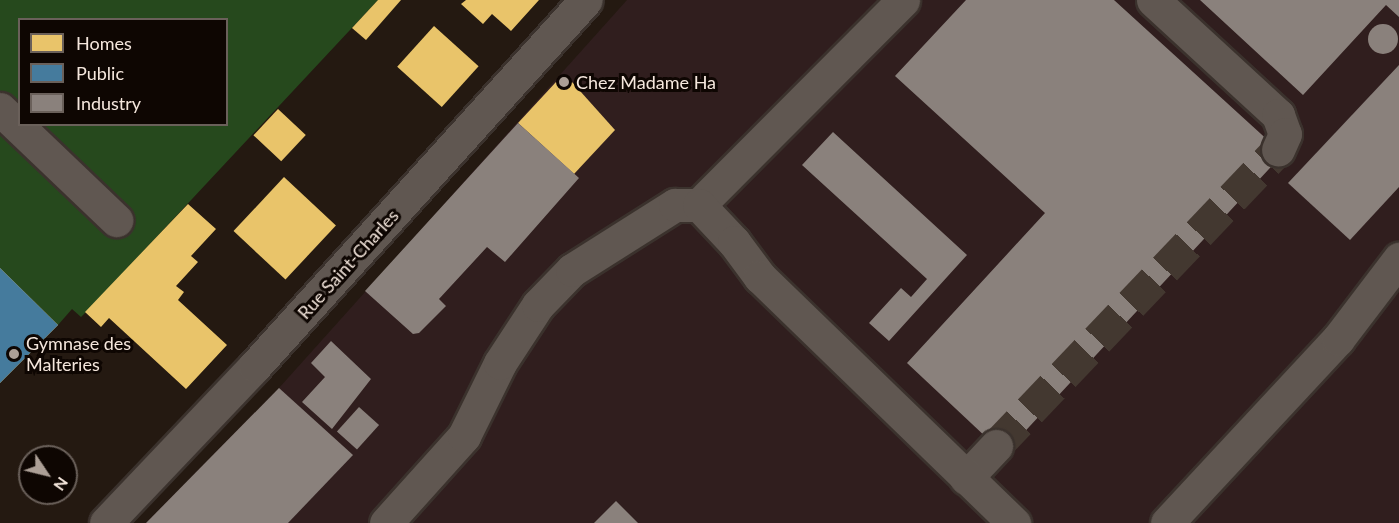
<!DOCTYPE html>
<style>
body{margin:0}
#map{position:relative;width:1399px;height:523px;overflow:hidden;background:#241911;font-family:Lato,sans-serif}
div>[style]{position:absolute}
.industrial>*{inset:0;background:#301e1e}
.green>*{inset:0;background:#26491d}
.homes>*{inset:0;background:#e9c46a;transform-origin:0 0}
.public>*{inset:0;background:#457b9d}
.industry>*{inset:0;background:#8a817c;transform-origin:0 0}
.round{border-radius:50%}
.minor-tunnel>*{height:33px;margin-top:-16.5px;transform-origin:0;background:repeating-linear-gradient(90deg,#433830 0 33px,transparent 0 49px)}
.roads{filter:drop-shadow(2px 0 #3b322d) drop-shadow(-2px 0 #3b322d) drop-shadow(0 2px #3b322d) drop-shadow(0 -2px #3b322d)}
.minor>*{height:33px;margin:-16.5px;padding:0 16.5px;transform-origin:16.5px;border-radius:16.5px;background:#605751}
.dots>*{width:16px;height:16px;translate:-50% -50%;box-sizing:border-box;border:3px solid #0e0602;border-radius:50%}
span{translate:-50% -50%;white-space:nowrap;text-align:center;line-height:1.15;-webkit-text-stroke:6px #0e0602;paint-order:stroke}
.poi-label{font-size:18px;color:#f5e7dd}
.left{translate:0 -50%;text-align:left}
.street-label{font-size:18px;color:#f5e7dd}
.legend{position:absolute;left:18px;top:18px;width:210px;height:108px;box-sizing:border-box;background:#0e0602;border:2px solid #6a605a;margin:0;padding:8px 10px;list-style:none;font-size:18px;color:#f5e7dd}
.legend li{display:flex;align-items:center;gap:12px;height:30px}
.legend b{width:30px;border:2px solid #6a605a}
.north{position:absolute;left:18px;top:445px;width:60px;height:60px;box-sizing:border-box;background:#0e0602;border:2px solid #6a605a;border-radius:50%;rotate:125deg;font-size:16px;font-weight:700;line-height:24px;text-align:center;color:#f5e7dd}
.north::after{content:'';display:block;margin:auto;width:21px;height:27px;background:#ac9f96;clip-path:polygon(50% 0,100% 100%,50% 72%,0 100%)}
</style>
<div id="map">
<div class="industrial">
<i style="clip-path:polygon(627px 0,1399px 0,1399px 523px,146px 523px,279px 388px)"></i>
</div>
<div class="green">
<i style="clip-path:polygon(evenodd,0 0,378px 0,94px 304px,81px 317px,72px 309px,58px 325px,0 268px,0 0,20px 20px,226px 20px,226px 124px,20px 124px,20px 20px)"></i>
</div>
<div class="homes">
<i style="clip-path:polygon(378px 0,401px 0,366px 40px,352px 28px)"></i>
<i style="clip-path:polygon(466px 0,539px 0,511px 31px,492px 14px,483px 24px,461px 4px)"></i>
<i style="left:434px;top:26px;width:60px;height:55px;rotate:42deg"></i>
<i style="clip-path:polygon(556px 82px,572px 82px,615px 130px,574px 174px,518px 123px)"></i>
<i style="left:278px;top:109px;width:38px;height:36px;rotate:43deg"></i>
<i style="left:284px;top:177px;width:71px;height:74px;rotate:43deg"></i>
<i style="clip-path:polygon(188px 204px,216px 229px,191px 256px,198px 262px,176px 286px,184px 292px,178px 300px,227px 345px,186px 389px,109px 318px,101px 327px,85px 312px)"></i>
<i style="clip-path:polygon(0 268px,58px 325px,0 383px)"></i>
</div>
<div class="public">
<i style="clip-path:polygon(0 268px,58px 325px,0 383px)"></i>
</div>
<div class="industry">
<i style="clip-path:polygon(966px 0,1114px 0,1283px 154px,1004px 454px,907px 363px,1045px 213px,895px 76px)"></i>
<i style="clip-path:polygon(1200px 0,1399px 0,1399px 17px,1386px 5px,1303px 95px)"></i>
<i class="round" style="left:1368px;top:24px;width:30px;height:30px"></i>
<i style="clip-path:polygon(1399px 65px,1399px 187px,1350px 240px,1288px 183px)"></i>
<i style="clip-path:polygon(518px 123px,579px 178px,505px 262px,487px 247px,439px 299px,446px 306px,419px 333px,413px 334px,365px 291px)"></i>
<i style="clip-path:polygon(833px 132px,967px 255px,889px 341px,869px 323px,901px 288px,911px 297px,927px 279px,802px 165px)"></i>
<i style="clip-path:polygon(331px 341px,371px 379px,332px 429px,302px 402px,325px 377px,311px 363px)"></i>
<i style="clip-path:polygon(279px 388px,353px 455px,288px 523px,146px 523px)"></i>
<i style="left:359px;top:407px;width:27px;height:33px;rotate:42deg"></i>
<i style="clip-path:polygon(616px 501px,638px 523px,594px 523px)"></i>
</div>
<div class="minor-tunnel">
<i style="left:996px;top:446px;width:409px;rotate:-46.4deg"></i>
</div>
<div class="roads">
<div class="minor">
<i style="left:1153px;top:0;width:170px;rotate:42.6deg"></i>
<i style="left:1278px;top:115px;width:20px;rotate:70deg"></i>
<i style="left:1285px;top:134px;width:17px;rotate:114deg"></i>
<i style="left:0;top:109px;width:161px;rotate:43.7deg"></i>
<i style="left:699px;top:205px;width:289px;rotate:-45.1deg"></i>
<i style="left:966px;top:478px;width:44px;rotate:-46.8deg"></i>
<i style="left:106px;top:523px;width:216px;rotate:-46.5deg"></i>
<i style="left:255px;top:366px;width:493px;rotate:-47.9deg"></i>
<i style="left:386px;top:523px;width:117px;rotate:-48.1deg"></i>
<i style="left:464px;top:436px;width:81px;rotate:-63.7deg"></i>
<i style="left:500px;top:363px;width:69px;rotate:-56.8deg"></i>
<i style="left:538px;top:305px;width:49px;rotate:-45.8deg"></i>
<i style="left:572px;top:270px;width:122px;rotate:-32.3deg"></i>
<i style="left:675px;top:205px;width:24px"></i>
<i style="left:699px;top:205px;width:51px;rotate:46.6deg"></i>
<i style="left:734px;top:242px;width:44px;rotate:53.4deg"></i>
<i style="left:760px;top:277px;width:354px;rotate:44.1deg"></i>
<i style="left:1167px;top:523px;width:251px;rotate:-47.1deg"></i>
<i style="left:1338px;top:339px;width:101px;rotate:-52.7deg"></i>
</div>
</div>
<div class="dots">
<i style="left:564px;top:82px;background:#ac9f96"></i>
<i style="left:14px;top:354px;background:#ac9f96"></i>
</div>
<div class="poi-label">
<span class="left" style="left:576px;top:82px">Chez Madame Ha</span>
<span class="left" style="left:26px;top:354px">Gymnase des<br>Malteries</span>
</div>
<div class="street-label">
<span style="left:348px;top:264px;rotate:-48deg">Rue Saint-Charles</span>
</div>
<ul class="legend">
<li><b style="height:16px;background:#e9c46a"></b>Homes</li>
<li><b style="height:16px;background:#457b9d"></b>Public</li>
<li><b style="height:16px;background:#8a817c"></b>Industry</li>
</ul>
<div class="north">N</div>
</div>
